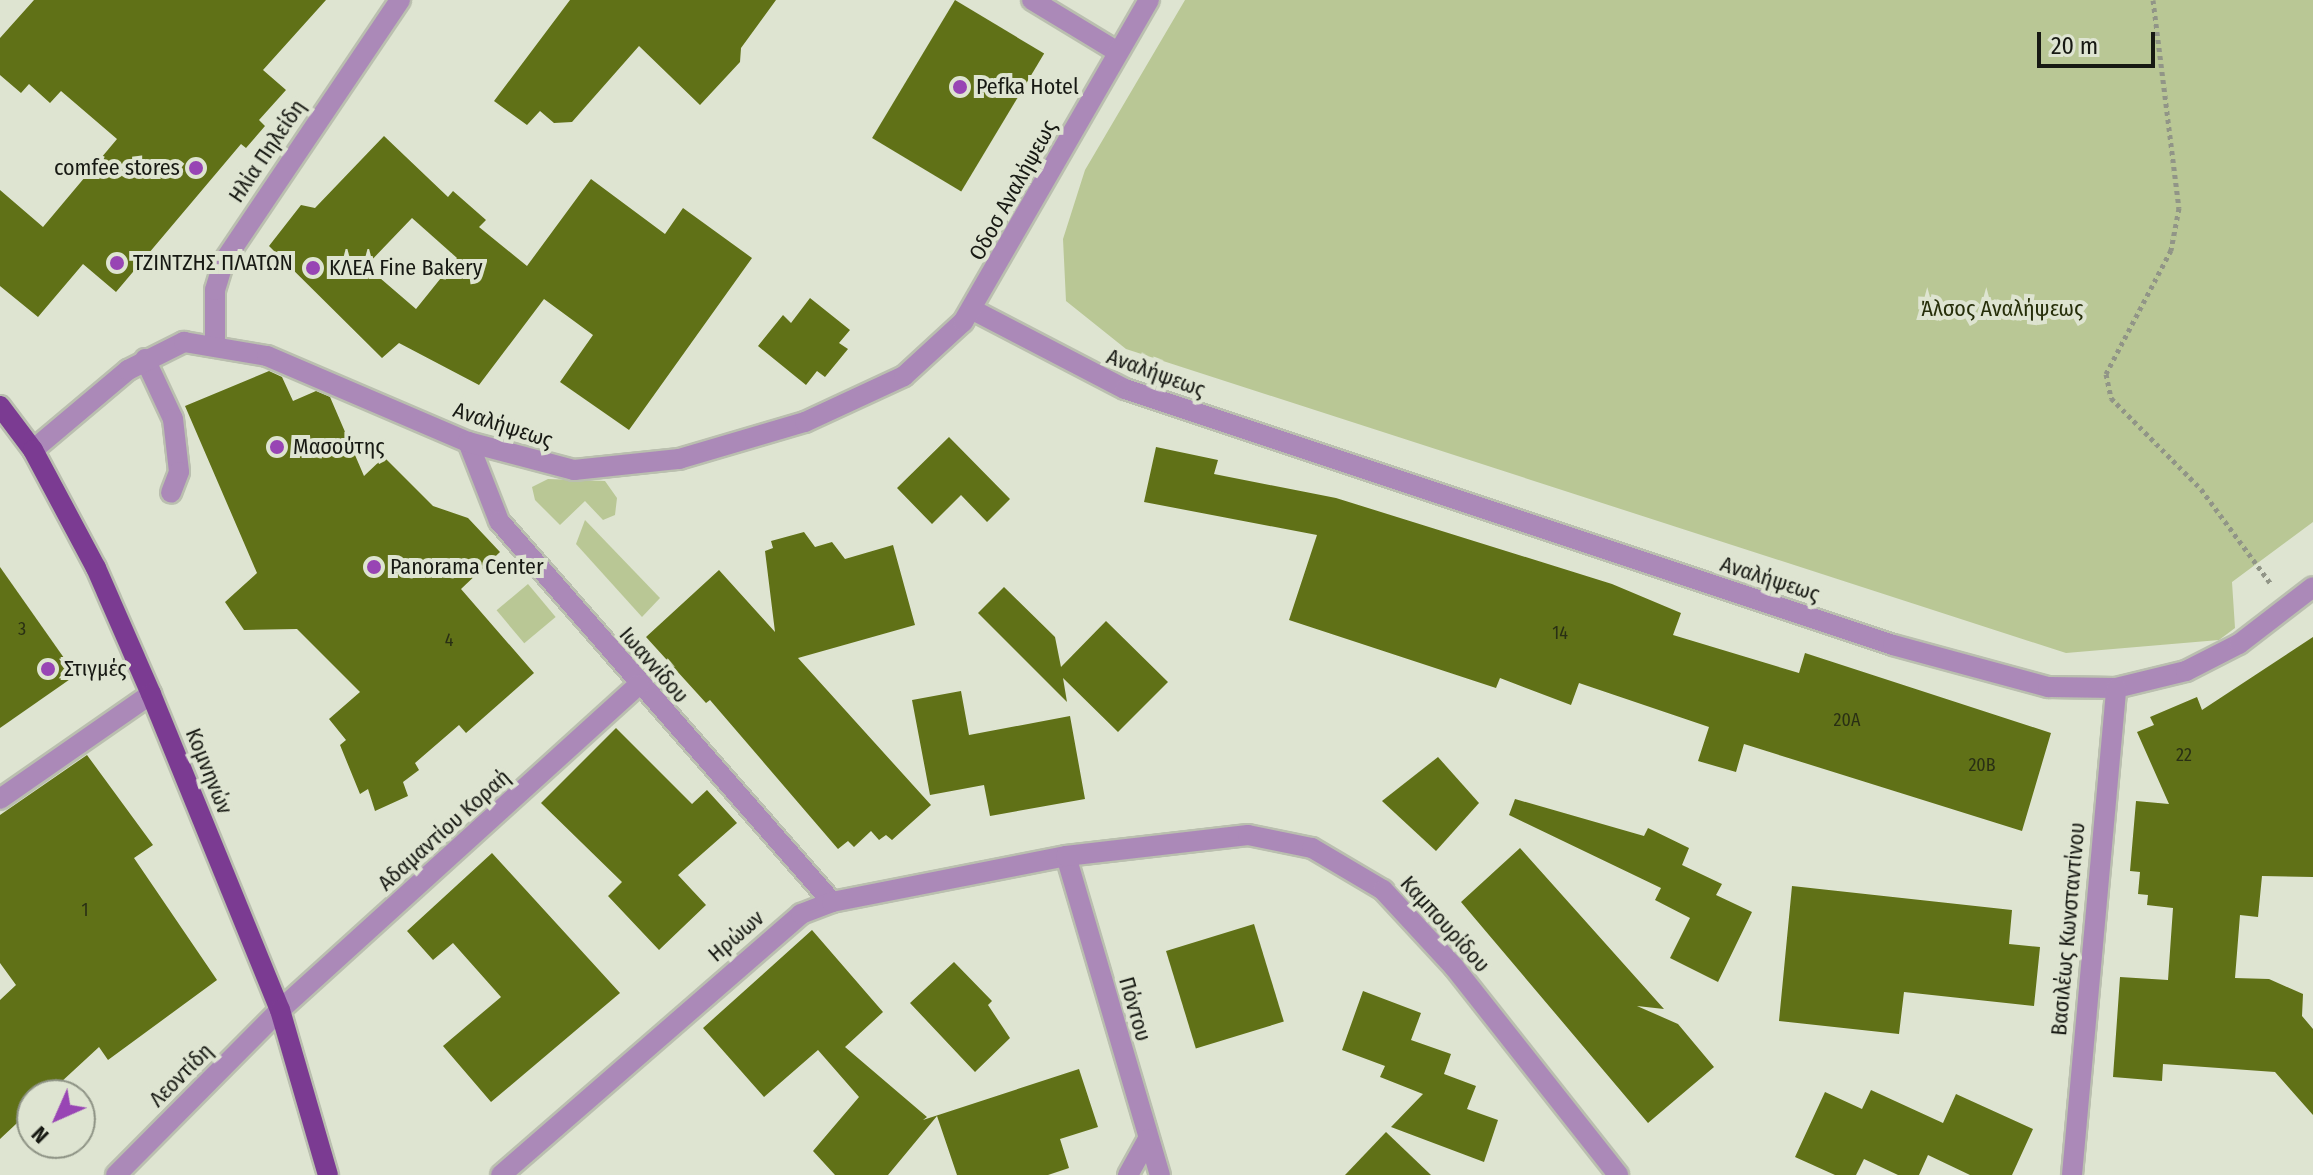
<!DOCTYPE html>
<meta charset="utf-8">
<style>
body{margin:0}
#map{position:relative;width:2313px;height:1175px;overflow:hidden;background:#dee4d1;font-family:"Fira Sans Condensed",sans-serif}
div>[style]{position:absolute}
.green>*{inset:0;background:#b9c795;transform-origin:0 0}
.building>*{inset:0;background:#607117;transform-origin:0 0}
.path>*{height:5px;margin-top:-2.5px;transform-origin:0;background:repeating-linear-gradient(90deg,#919587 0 4px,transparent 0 8px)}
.roads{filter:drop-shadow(2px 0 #babfaf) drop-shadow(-2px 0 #babfaf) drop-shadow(0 2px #babfaf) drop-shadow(0 -2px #babfaf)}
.minor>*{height:20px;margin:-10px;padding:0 10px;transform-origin:10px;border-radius:10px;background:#ab89b8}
.major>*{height:20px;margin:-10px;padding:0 10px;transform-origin:10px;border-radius:10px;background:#7b3b92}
.dots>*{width:22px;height:22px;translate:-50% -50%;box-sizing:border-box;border:4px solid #dee4d1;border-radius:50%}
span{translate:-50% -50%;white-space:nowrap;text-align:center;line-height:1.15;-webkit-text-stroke:8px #dee4d1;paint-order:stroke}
.number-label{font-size:18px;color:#292f14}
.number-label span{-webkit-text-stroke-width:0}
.poi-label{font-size:22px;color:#171913}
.left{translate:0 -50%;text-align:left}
.right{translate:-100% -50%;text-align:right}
.street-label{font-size:22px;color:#171913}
.park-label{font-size:22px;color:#262e09}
.north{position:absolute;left:16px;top:1079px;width:80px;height:80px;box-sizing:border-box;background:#dee4d1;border:2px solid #8e9385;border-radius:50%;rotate:225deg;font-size:22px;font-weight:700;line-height:32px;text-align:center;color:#171913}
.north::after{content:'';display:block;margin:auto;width:28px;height:36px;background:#9845b4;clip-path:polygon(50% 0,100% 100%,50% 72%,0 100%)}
.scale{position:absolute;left:2037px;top:32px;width:118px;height:36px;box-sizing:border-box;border:4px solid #171913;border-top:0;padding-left:10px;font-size:24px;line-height:28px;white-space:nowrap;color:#171913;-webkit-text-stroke:6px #dee4d1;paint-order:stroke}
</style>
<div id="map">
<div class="green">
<i style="clip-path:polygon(1185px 0,2313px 0,2313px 522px,2232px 582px,2235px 628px,2219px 640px,2066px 653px,1126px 349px,1066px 301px,1063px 239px,1085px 170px)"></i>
<i style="clip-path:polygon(548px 479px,605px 481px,617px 498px,615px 515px,603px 520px,585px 501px,560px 525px,535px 500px,532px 487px)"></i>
<i style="clip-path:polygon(585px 520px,660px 598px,642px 617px,576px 544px)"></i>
<i style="left:528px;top:584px;width:43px;height:41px;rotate:50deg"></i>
</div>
<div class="building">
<i style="clip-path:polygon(34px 0,326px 0,263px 70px,286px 90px,259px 120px,265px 126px,246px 148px,241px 144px,116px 292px,83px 264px,38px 317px,0 286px,0 190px,43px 227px,117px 139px,61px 91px,50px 103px,29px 84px,21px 93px,0 75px,0 38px)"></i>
<i style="clip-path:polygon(570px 0,776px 0,741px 48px,740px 62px,700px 105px,639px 46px,572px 122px,554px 123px,540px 111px,527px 125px,494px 101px)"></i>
<i style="left:955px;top:0;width:104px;height:161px;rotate:31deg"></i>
<i style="clip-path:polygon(evenodd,384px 136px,448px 197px,453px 191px,486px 220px,479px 227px,527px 266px,591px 179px,665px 234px,683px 208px,752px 258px,629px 430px,560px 382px,593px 335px,544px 299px,479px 385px,399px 343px,382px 358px,269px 246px,301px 205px,315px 208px,384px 136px,412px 218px,457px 258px,416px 309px,366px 266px,412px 218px)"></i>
<i style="clip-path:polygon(810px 298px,850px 330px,839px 343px,848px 349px,825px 377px,817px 371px,806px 385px,758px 346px,783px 315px,791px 323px)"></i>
<i style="clip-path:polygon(269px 371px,282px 377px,293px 401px,316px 391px,330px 397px,364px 476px,384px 457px,433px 506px,468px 518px,500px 552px,461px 589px,534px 673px,466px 733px,459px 725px,415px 763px,419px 770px,403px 782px,408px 796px,375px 811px,368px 789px,360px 794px,340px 745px,346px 740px,329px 719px,360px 692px,297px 629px,244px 630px,225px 602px,257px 573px,185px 406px)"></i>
<i style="clip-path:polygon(949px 437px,1010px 499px,987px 522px,961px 495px,932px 524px,897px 488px)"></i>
<i style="clip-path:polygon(1156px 447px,1218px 460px,1214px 474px,1336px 498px,1612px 584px,1681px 613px,1673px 635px,1799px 673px,1805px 653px,2051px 733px,2022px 831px,1744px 744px,1736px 772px,1698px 761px,1709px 727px,1579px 683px,1571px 705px,1500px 678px,1496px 688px,1289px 620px,1317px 535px,1144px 502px)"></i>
<i style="clip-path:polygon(804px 532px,815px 547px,832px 542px,845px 559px,893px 545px,915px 625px,798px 658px,931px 805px,892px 840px,886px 835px,879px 840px,871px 831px,854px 847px,848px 841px,838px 849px,710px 700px,706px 703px,646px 637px,719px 570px,775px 632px,765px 551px,773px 548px,771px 541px)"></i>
<i style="clip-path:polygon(0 567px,76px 675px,0 728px)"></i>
<i style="clip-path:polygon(1004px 587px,1055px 637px,1061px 667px,1106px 621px,1168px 682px,1118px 732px,1063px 678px,1067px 702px,978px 613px)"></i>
<i style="clip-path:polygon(2313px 637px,2313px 877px,2262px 876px,2258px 917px,2240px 915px,2235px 978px,2269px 979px,2303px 994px,2302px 1016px,2313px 1029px,2313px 1115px,2275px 1072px,2163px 1064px,2162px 1081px,2113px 1077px,2120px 977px,2168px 980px,2173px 908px,2147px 905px,2148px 895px,2138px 894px,2140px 872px,2130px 871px,2136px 801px,2169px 804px,2137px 732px,2154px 725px,2150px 717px,2197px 697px,2202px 710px)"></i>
<i style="clip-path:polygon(961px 691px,969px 735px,1070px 716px,1085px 799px,990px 816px,984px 785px,930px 795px,912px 700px)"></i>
<i style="clip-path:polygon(616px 728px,692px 804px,707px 790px,737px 823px,678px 875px,706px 905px,659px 950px,608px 896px,622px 882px,541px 803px)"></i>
<i style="clip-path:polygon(87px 755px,153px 845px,134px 858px,217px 980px,108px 1060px,99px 1047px,47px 1095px,32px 1095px,32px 1109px,0 1139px,0 1000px,16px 985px,0 963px,0 815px)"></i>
<i style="clip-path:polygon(1438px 757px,1479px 803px,1436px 851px,1382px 801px)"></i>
<i style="clip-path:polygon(1515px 799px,1644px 836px,1648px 828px,1689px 848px,1682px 865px,1722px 884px,1716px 895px,1752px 912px,1718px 982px,1670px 958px,1690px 918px,1655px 900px,1661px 888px,1509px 815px)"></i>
<i style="clip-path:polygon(1520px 848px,1664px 1009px,1637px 1006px,1678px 1024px,1714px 1067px,1648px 1123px,1461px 902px)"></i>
<i style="clip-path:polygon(492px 853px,620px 993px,491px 1102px,443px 1046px,501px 997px,453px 943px,433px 960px,407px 931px)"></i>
<i style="clip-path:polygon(1792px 886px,2012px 910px,2009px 944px,2040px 947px,2034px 1006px,1904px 992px,1899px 1034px,1779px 1021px)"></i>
<i style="left:1254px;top:924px;width:102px;height:92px;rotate:73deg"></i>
<i style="clip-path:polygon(812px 930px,883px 1012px,845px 1047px,927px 1117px,923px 1120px,1079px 1069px,1098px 1127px,1060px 1139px,1069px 1168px,1048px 1175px,957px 1175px,937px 1116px,888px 1175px,835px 1175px,813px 1151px,859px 1097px,818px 1050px,764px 1097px,703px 1028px)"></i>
<i style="clip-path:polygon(954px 962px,992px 1001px,988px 1005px,1010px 1038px,975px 1072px,910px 1003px)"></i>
<i style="clip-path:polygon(1363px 991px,1421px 1013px,1411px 1040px,1451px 1054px,1444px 1074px,1476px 1086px,1467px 1109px,1498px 1120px,1484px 1162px,1391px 1127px,1423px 1094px,1380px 1077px,1385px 1066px,1342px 1050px)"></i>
<i style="clip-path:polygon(1871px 1090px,1943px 1123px,1956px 1094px,2033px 1129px,2012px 1175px,1970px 1175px,1928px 1155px,1919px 1175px,1898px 1175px,1864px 1159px,1856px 1175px,1835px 1175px,1795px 1157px,1825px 1092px,1862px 1109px)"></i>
<i style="clip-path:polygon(1386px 1132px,1431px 1175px,1345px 1175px)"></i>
</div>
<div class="path">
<i style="left:2153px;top:0;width:210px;rotate:82.9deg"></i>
<i style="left:2179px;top:208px;width:43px;rotate:100.8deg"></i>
<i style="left:2171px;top:250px;width:140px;rotate:117.7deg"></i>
<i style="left:2106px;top:374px;width:25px;rotate:78deg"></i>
<i style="left:2111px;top:398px;width:128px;rotate:45.3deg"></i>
<i style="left:2201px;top:489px;width:118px;rotate:53.6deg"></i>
</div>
<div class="roads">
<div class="minor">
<i style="left:1032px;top:0;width:100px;rotate:31.2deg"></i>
<i style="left:973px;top:310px;width:171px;rotate:27.5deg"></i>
<i style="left:1125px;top:389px;width:810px;rotate:18.43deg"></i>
<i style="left:1893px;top:645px;width:161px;rotate:15.2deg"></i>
<i style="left:2048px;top:687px;width:68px;rotate:0.8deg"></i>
<i style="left:2116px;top:688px;width:72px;rotate:-13.7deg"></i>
<i style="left:2186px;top:671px;width:59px;rotate:-27deg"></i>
<i style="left:2239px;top:644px;width:93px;rotate:-37.6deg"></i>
<i style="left:215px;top:343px;width:53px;rotate:-90deg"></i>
<i style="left:215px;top:290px;width:30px;rotate:-73deg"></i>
<i style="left:224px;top:261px;width:315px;rotate:-56deg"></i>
<i style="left:145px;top:359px;width:66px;rotate:65deg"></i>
<i style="left:173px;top:419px;width:53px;rotate:83.5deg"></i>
<i style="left:179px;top:472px;width:22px;rotate:111deg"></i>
<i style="left:468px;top:442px;width:85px;rotate:68.6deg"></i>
<i style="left:499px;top:521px;width:506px;rotate:48.85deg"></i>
<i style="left:33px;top:450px;width:124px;rotate:-40.1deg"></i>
<i style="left:128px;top:370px;width:63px;rotate:-26.6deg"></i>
<i style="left:184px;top:342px;width:84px;rotate:9.6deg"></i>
<i style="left:267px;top:356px;width:219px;rotate:23.2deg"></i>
<i style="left:468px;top:442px;width:110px;rotate:14.8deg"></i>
<i style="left:574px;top:470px;width:106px;rotate:-6deg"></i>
<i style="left:679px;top:459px;width:131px;rotate:-16.4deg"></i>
<i style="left:805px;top:422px;width:109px;rotate:-24.9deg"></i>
<i style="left:904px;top:376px;width:80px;rotate:-42.5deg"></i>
<i style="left:963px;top:322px;width:372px;rotate:-60deg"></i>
<i style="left:0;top:799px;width:184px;rotate:-34.8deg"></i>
<i style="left:1066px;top:856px;width:333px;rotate:73.6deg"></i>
<i style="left:116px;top:1175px;width:233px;rotate:-45.2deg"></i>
<i style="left:280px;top:1010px;width:484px;rotate:-42.2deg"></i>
<i style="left:501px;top:1175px;width:398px;rotate:-41deg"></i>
<i style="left:801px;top:914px;width:33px;rotate:-21deg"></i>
<i style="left:832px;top:902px;width:238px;rotate:-11.1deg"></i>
<i style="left:1066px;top:856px;width:183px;rotate:-6.6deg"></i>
<i style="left:1248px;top:835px;width:65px;rotate:11.5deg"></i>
<i style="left:1312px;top:848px;width:82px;rotate:30.6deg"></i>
<i style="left:1383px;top:890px;width:105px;rotate:47.3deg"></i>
<i style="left:1454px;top:967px;width:265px;rotate:51.7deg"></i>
<i style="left:1128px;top:1175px;width:41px;rotate:-60.9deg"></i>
<i style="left:2072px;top:1175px;width:489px;rotate:-84.8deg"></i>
</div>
<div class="major">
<i style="left:0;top:406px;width:55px;rotate:53.1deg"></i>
<i style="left:33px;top:450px;width:134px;rotate:61.9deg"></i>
<i style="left:96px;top:568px;width:137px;rotate:66.4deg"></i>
<i style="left:151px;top:694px;width:341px;rotate:67.8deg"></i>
<i style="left:280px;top:1010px;width:172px;rotate:73.8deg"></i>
</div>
</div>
<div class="dots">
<i style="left:960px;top:87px;background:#9845b4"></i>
<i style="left:196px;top:168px;background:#9845b4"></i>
<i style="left:117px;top:263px;background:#9845b4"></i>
<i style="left:313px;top:268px;background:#9845b4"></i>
<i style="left:277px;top:447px;background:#9845b4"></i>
<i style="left:374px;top:567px;background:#9845b4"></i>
<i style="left:48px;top:669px;background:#9845b4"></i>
</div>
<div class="number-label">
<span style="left:22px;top:629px">3</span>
<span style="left:1560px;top:633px">14</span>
<span style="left:449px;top:640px">4</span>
<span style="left:1847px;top:720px">20A</span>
<span style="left:2184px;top:755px">22</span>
<span style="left:1982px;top:765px">20B</span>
<span style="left:85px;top:910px">1</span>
</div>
<div class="poi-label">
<span class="left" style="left:976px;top:87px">Pefka Hotel</span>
<span class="right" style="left:180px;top:168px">comfee stores</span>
<span class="left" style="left:133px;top:263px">ΤΖΙΝΤΖΗΣ ΠΛΑΤΩΝ</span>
<span class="left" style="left:329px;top:268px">ΚΛΕΑ Fine Bakery</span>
<span class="left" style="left:293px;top:447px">Μασούτης</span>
<span class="left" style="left:390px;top:567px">Panorama Center</span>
<span class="left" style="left:64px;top:669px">Στιγμές</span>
</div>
<div class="street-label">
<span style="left:267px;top:151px;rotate:-56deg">Ηλία Πηλείδη</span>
<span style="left:1013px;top:190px;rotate:-61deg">Οδοσ Αναλήψεως</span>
<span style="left:1156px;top:373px;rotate:20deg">Αναλήψεως</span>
<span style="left:503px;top:425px;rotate:18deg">Αναλήψεως</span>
<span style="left:1770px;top:579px;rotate:18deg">Αναλήψεως</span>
<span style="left:654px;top:665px;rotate:49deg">Ιωαννίδου</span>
<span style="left:209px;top:771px;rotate:68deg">Κομνηνών</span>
<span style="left:444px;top:830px;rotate:-42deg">Αδαμαντίου Κοραή</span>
<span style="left:1445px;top:924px;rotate:48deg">Καμπουρίδου</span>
<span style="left:2068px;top:929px;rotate:-85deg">Βασιλέως Κωνσταντίνου</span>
<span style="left:736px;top:936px;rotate:-41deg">Ηρώων</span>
<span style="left:1135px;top:1009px;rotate:74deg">Πόντου</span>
<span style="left:181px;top:1075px;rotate:-45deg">Λεοντίδη</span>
</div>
<div class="park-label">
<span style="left:2002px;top:309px">Άλσος Αναλήψεως</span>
</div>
<div class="north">N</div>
<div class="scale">20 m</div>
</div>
